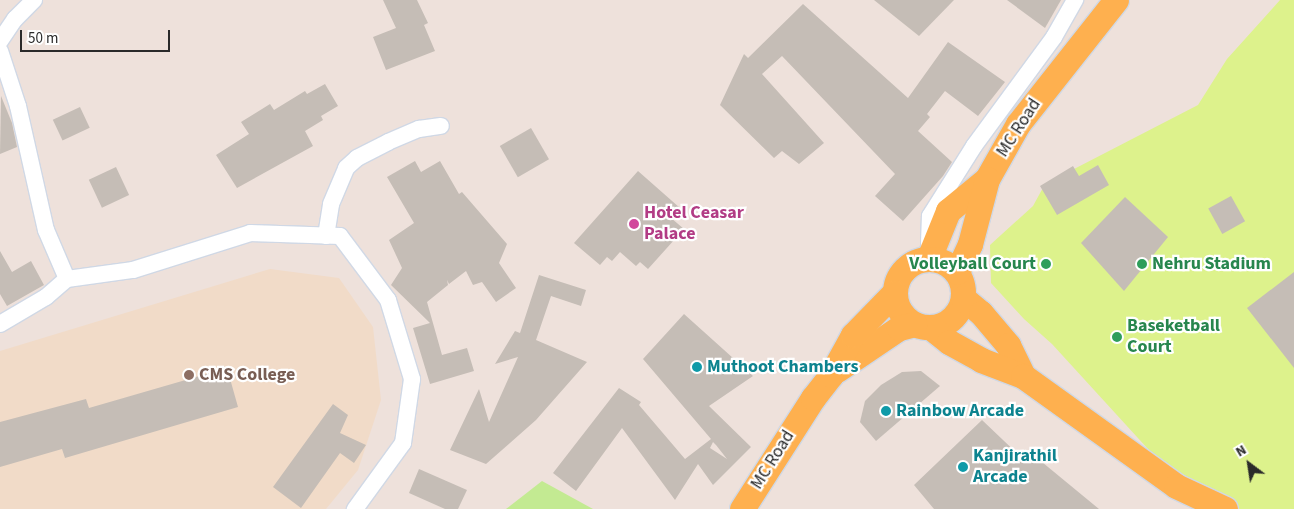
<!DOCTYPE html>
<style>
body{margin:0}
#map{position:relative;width:1294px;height:509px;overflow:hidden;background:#eee1db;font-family:"Source Sans 3",sans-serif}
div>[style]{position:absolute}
.education>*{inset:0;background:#f1dbc8}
.green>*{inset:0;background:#c3ea92}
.pitch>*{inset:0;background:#ddf28c}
.building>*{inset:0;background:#c5bdb6;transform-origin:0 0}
.roads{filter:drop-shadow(1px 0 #d0d8e5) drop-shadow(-1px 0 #d0d8e5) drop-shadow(0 1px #d0d8e5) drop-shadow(0 -1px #d0d8e5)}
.street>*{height:16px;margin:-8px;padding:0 8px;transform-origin:8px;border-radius:8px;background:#fff}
.primary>*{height:25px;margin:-12.5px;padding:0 12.5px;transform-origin:12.5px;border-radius:12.5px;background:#feb04f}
.primary>.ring{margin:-12.5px;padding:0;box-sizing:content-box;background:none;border:25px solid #feb04f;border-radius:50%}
.dots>*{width:14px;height:14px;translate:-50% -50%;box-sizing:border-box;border:2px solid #fff;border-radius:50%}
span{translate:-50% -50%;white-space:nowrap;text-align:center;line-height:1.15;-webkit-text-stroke:4.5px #fff;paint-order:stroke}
.street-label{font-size:18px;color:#2a2a2a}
.hotel-label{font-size:18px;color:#b23c85;font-weight:700}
.left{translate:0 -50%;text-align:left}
.leisure-label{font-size:18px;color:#27864d;font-weight:700}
.right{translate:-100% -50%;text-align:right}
.culture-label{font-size:18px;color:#0d838f;font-weight:700}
.education-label{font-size:18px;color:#785e54;font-weight:700}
.north{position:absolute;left:1224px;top:439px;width:50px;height:50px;-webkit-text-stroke:4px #fff;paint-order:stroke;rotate:329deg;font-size:14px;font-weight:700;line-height:20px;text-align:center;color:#2a2a2a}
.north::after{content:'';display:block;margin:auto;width:18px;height:22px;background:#2a2a2a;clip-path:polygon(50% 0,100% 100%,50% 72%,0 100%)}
.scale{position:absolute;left:20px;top:30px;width:150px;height:22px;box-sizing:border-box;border:2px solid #2a2a2a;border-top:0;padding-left:6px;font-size:15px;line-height:18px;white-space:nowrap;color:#2a2a2a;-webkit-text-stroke:4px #fff;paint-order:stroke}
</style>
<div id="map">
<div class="education">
<i style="clip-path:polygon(270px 269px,339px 278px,373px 327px,381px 400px,358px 470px,326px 509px,0 509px,0 351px)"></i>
</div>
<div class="green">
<i style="clip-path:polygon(542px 481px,593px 509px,506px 509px)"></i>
</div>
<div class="pitch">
<i style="clip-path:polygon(1280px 0,1294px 0,1294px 509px,1240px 509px,1223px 505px,1169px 472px,1052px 344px,1024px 319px,991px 283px,990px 245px,1033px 206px,1045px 184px,1198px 105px,1227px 59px)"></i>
</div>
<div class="building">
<i style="clip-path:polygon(383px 0,417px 0,428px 23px,424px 25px,435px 51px,386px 70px,373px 37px,396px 28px)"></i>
<i style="clip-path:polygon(874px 0,954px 0,919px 36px)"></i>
<i style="clip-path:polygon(1007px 0,1061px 0,1045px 28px)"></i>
<i style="clip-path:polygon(803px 4px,908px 98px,948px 42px,1005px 82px,978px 116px,945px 91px,927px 114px,930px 117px,918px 131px,952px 162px,943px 176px,903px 221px,875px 196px,895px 174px,782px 56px,762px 74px,824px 143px,799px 164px,782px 151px,774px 158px,720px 105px,744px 54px,748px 58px)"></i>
<i style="clip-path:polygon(325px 84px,338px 106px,321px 116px,323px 120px,305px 131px,313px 146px,237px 188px,216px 155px,249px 134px,241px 122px,270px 104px,274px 110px,305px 91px,307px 94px)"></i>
<i style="clip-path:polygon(1px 96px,12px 123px,17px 147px,0 154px)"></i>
<i style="left:80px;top:107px;width:23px;height:30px;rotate:65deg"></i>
<i style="left:531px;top:128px;width:36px;height:36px;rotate:60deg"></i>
<i style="clip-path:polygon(415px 161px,421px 172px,440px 161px,459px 194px,462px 192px,507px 244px,499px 263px,516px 288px,496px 302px,482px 282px,473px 285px,466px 271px,449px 284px,447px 280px,448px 285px,427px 302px,442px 355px,467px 348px,474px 371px,430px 384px,413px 328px,430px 323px,391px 285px,402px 268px,389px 240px,414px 223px,387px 177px)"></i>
<i style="clip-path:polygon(1098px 165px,1109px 185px,1057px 215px,1040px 186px,1073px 166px,1079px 176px)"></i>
<i style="left:116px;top:167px;width:31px;height:30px;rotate:65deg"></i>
<i style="clip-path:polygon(638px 171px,680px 208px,671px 218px,684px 229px,648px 269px,640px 262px,636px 266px,620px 252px,612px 261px,607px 257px,600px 265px,574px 243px)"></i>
<i style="left:1231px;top:196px;width:29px;height:26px;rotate:61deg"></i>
<i style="clip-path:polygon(1125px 197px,1168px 237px,1124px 291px,1081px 243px)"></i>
<i style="clip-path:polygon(0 251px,12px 272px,31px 261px,44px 285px,7px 306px,0 294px)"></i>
<i style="clip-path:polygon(1294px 272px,1294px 368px,1247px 308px)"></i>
<i style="clip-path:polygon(539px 275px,586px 290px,581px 306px,551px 296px,536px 340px,587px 362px,536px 420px,486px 464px,450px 450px,479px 389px,489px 422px,518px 357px,495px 364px,515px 331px,520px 333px)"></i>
<i style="clip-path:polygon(evenodd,684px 314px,753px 376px,709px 406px,751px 447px,713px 485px,698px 464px,675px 500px,622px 428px,576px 491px,553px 473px,619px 388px,641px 402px,639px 405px,685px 459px,711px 439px,643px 359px,684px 314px,713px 442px,716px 445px,727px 459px,710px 448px,713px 442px)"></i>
<i style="clip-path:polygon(227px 368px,238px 407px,65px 458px,62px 449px,0 467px,0 422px,86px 399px,89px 408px)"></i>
<i style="clip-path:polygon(921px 371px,940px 386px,876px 441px,860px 422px,865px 401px,881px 385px,902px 372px)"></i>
<i style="clip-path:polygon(333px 404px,348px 415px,340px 433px,366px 445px,354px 463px,340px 453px,301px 508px,273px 487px)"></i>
<i style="clip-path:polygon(982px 420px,1025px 461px,1031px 453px,1099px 509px,934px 509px,914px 485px)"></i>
<i style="clip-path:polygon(419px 469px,467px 490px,458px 509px,445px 509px,409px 493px)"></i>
</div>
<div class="roads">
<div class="street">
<i style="left:0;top:41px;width:27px;rotate:-56deg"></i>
<i style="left:15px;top:19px;width:27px;rotate:-45deg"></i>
<i style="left:0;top:51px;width:58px;rotate:71.9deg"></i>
<i style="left:18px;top:106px;width:127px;rotate:77.3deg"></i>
<i style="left:46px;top:230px;width:53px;rotate:66.8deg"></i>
<i style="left:67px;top:279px;width:67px;rotate:-7.8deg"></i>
<i style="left:133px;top:270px;width:123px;rotate:-17.5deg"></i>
<i style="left:250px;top:233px;width:90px;rotate:1.9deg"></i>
<i style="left:340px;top:236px;width:80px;rotate:53.1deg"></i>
<i style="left:388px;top:300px;width:83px;rotate:73.1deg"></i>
<i style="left:412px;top:379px;width:65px;rotate:98deg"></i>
<i style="left:403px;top:443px;width:82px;rotate:126deg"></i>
<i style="left:326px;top:236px;width:32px;rotate:-81deg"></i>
<i style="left:331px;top:204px;width:39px;rotate:-67deg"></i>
<i style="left:346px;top:168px;width:15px;rotate:-42deg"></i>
<i style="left:357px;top:158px;width:35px;rotate:-27deg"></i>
<i style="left:388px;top:142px;width:34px;rotate:-23deg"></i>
<i style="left:419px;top:129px;width:22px;rotate:-8deg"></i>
<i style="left:929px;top:243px;width:27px;rotate:-88deg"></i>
<i style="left:930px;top:216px;width:83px;rotate:-57.8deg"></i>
<i style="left:974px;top:146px;width:135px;rotate:-53.7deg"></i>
<i style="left:1054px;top:37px;width:43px;rotate:-60.4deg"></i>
<i style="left:0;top:324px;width:53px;rotate:-30.4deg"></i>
<i style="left:46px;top:297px;width:28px;rotate:-41deg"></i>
</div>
<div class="primary">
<i style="left:929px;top:258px;width:51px;rotate:-68deg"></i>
<i style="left:948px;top:211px;width:50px;rotate:-39.4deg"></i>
<i style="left:987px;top:179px;width:63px;rotate:-60.6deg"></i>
<i style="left:1018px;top:124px;width:158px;rotate:-51.7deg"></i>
<i class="ring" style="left:895px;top:259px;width:43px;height:43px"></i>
<i style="left:957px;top:272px;width:31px;rotate:-65deg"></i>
<i style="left:970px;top:244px;width:67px;rotate:-75.3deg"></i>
<i style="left:963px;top:298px;width:23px;rotate:40deg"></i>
<i style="left:981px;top:313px;width:42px;rotate:49.8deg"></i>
<i style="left:1008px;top:345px;width:34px;rotate:64deg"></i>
<i style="left:930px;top:327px;width:24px;rotate:38deg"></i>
<i style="left:949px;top:342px;width:37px;rotate:29deg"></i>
<i style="left:981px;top:360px;width:45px;rotate:20.9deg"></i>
<i style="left:1023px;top:376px;width:188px;rotate:35.7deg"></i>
<i style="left:1176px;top:486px;width:54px;rotate:25.1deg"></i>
<i style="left:837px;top:370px;width:75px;rotate:-34.1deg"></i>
<i style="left:899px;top:328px;width:16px;rotate:-14deg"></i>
<i style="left:742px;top:509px;width:132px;rotate:-57.4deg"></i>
<i style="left:813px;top:398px;width:29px;rotate:-52deg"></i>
<i style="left:831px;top:375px;width:46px;rotate:-61.2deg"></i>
<i style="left:853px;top:335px;width:59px;rotate:-45.7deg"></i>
</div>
</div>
<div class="dots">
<i style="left:634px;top:224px;background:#d1479c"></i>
<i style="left:1046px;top:264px;background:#2e9e5b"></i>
<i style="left:1142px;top:264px;background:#2e9e5b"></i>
<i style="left:1117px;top:337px;background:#2e9e5b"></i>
<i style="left:697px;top:367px;background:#0f9aa8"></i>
<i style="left:189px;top:375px;background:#8d6e63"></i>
<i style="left:886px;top:411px;background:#0f9aa8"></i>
<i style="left:963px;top:467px;background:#0f9aa8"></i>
</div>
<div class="street-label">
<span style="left:1019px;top:128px;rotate:-57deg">MC Road</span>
<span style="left:773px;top:460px;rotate:-58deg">MC Road</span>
</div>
<div class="hotel-label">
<span class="left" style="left:644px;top:224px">Hotel Ceasar<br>Palace</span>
</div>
<div class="leisure-label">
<span class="right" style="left:1036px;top:264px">Volleyball Court</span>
<span class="left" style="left:1152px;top:264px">Nehru Stadium</span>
<span class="left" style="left:1127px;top:337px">Baseketball<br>Court</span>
</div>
<div class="culture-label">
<span class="left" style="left:707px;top:367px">Muthoot Chambers</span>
<span class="left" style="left:896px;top:411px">Rainbow Arcade</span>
<span class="left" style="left:973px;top:467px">Kanjirathil<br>Arcade</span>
</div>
<div class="education-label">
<span class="left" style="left:199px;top:375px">CMS College</span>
</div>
<div class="north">N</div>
<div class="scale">50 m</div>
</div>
